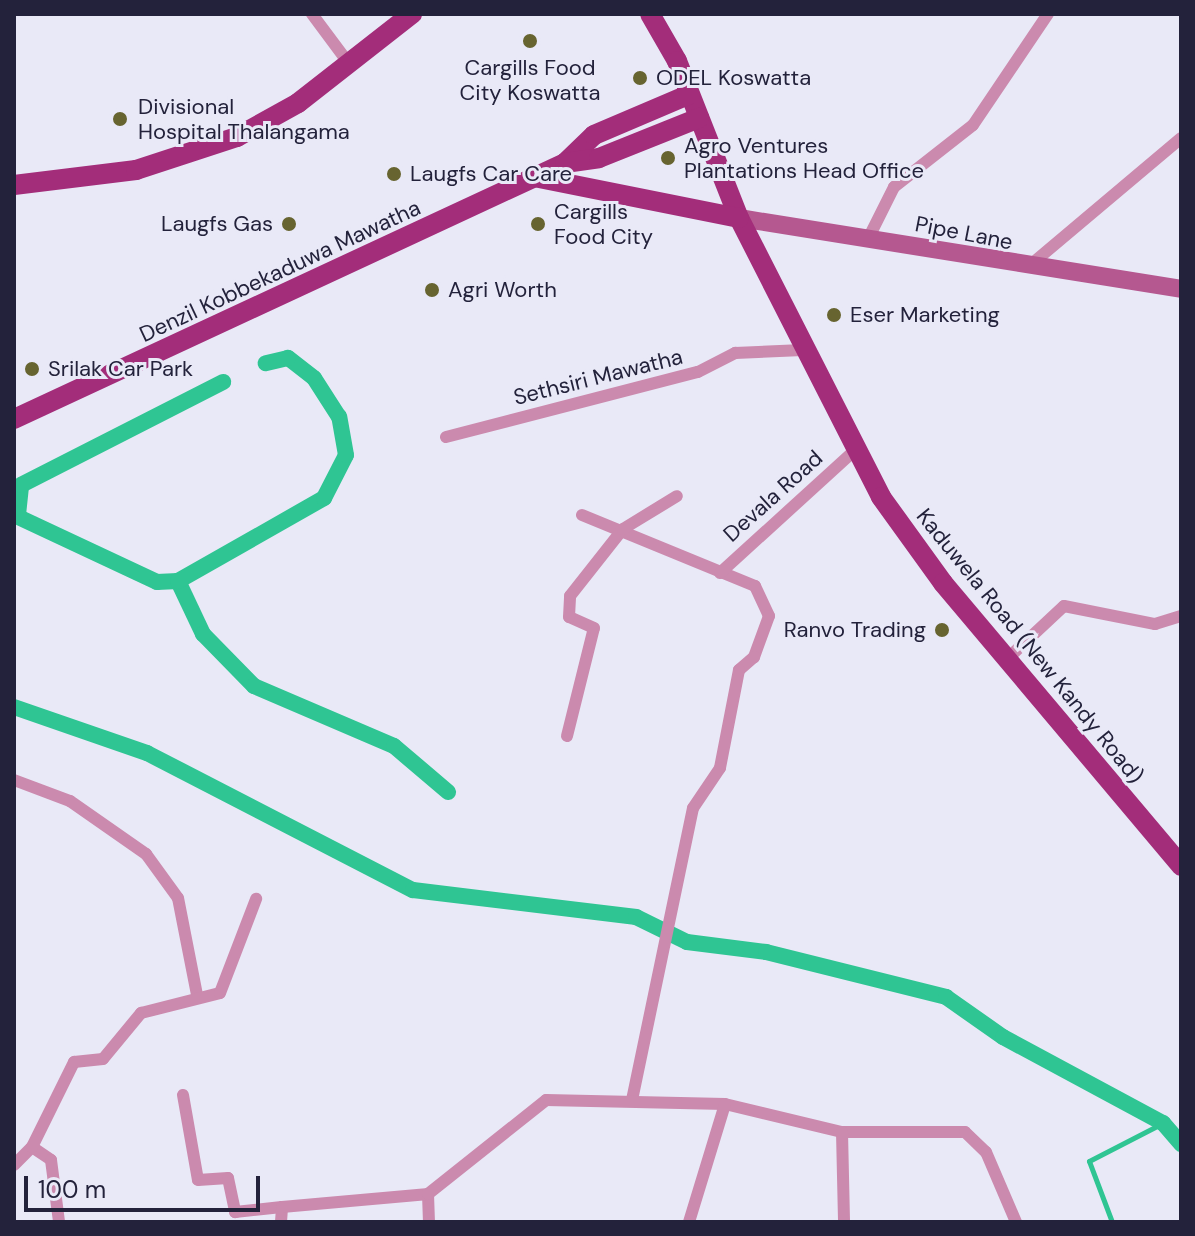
<!DOCTYPE html>
<style>
body{margin:0}
#map{position:relative;width:1195px;height:1236px;overflow:hidden;background:#e9e9f7;font-family:"DM Sans",sans-serif}
div>[style]{position:absolute}
.stream>*{height:5px;margin:-2.5px;padding:0 2.5px;transform-origin:2.5px;border-radius:2.5px;background:#2fc593}
.canal>*{height:16px;margin:-8px;padding:0 8px;transform-origin:8px;border-radius:8px;background:#2fc593}
.street>*{height:12px;margin:-6px;padding:0 6px;transform-origin:6px;border-radius:6px;background:#cb8aae}
.secondary>*{height:18px;margin:-9px;padding:0 9px;transform-origin:9px;border-radius:9px;background:#b55890}
.primary>*{height:20px;margin:-10px;padding:0 10px;transform-origin:10px;border-radius:10px;background:#a32d7a}
.dots>*{width:22px;height:22px;translate:-50% -50%;box-sizing:border-box;border:4px solid #e9e9f7;border-radius:50%}
span{translate:-50% -50%;white-space:nowrap;text-align:center;line-height:1.15;-webkit-text-stroke:6px #e9e9f7;paint-order:stroke}
.poi-label{font-size:22px;color:#23223b}
.left{translate:0 -50%;text-align:left}
.right{translate:-100% -50%;text-align:right}
.street-label{font-size:22px;color:#23223b}
.frame{position:absolute;inset:0;border:16px solid #23223b;pointer-events:none}
.scale{position:absolute;left:24px;top:1176px;width:236px;height:36px;box-sizing:border-box;border:4px solid #23223b;border-top:0;padding-left:10px;font-size:24px;line-height:28px;white-space:nowrap;color:#23223b;-webkit-text-stroke:6px #e9e9f7;paint-order:stroke}
</style>
<div id="map">
<div class="stream">
<i style="left:1112px;top:1222px;width:65px;rotate:-110.7deg"></i>
<i style="left:1089px;top:1161px;width:83px;rotate:-27.2deg"></i>
</div>
<div class="canal">
<i style="left:14px;top:515px;width:158px;rotate:25.1deg"></i>
<i style="left:157px;top:582px;width:21px;rotate:-3deg"></i>
<i style="left:178px;top:581px;width:59px;rotate:64.7deg"></i>
<i style="left:203px;top:634px;width:73px;rotate:45.6deg"></i>
<i style="left:254px;top:686px;width:152px;rotate:23.2deg"></i>
<i style="left:394px;top:746px;width:71px;rotate:40.4deg"></i>
<i style="left:18px;top:515px;width:30px;rotate:-84deg"></i>
<i style="left:21px;top:485px;width:227px;rotate:-27deg"></i>
<i style="left:178px;top:581px;width:168px;rotate:-29.6deg"></i>
<i style="left:324px;top:498px;width:48px;rotate:-62.9deg"></i>
<i style="left:346px;top:455px;width:39px;rotate:-100deg"></i>
<i style="left:339px;top:417px;width:46px;rotate:-122.7deg"></i>
<i style="left:314px;top:378px;width:33px;rotate:-142deg"></i>
<i style="left:288px;top:358px;width:23px;rotate:167deg"></i>
<i style="left:14px;top:707px;width:141px;rotate:19.1deg"></i>
<i style="left:147px;top:753px;width:299px;rotate:27.3deg"></i>
<i style="left:413px;top:890px;width:225px;rotate:6.9deg"></i>
<i style="left:636px;top:917px;width:57px;rotate:26.1deg"></i>
<i style="left:687px;top:942px;width:80px;rotate:7.2deg"></i>
<i style="left:766px;top:952px;width:186px;rotate:14deg"></i>
<i style="left:946px;top:997px;width:70px;rotate:35.1deg"></i>
<i style="left:1003px;top:1037px;width:182px;rotate:28.3deg"></i>
<i style="left:1163px;top:1123px;width:28px;rotate:49deg"></i>
</div>
<div class="street">
<i style="left:312px;top:14px;width:64px;rotate:53.3deg"></i>
<i style="left:868px;top:239px;width:58px;rotate:-63.4deg"></i>
<i style="left:894px;top:187px;width:100px;rotate:-38.1deg"></i>
<i style="left:973px;top:125px;width:134px;rotate:-56deg"></i>
<i style="left:1028px;top:267px;width:200px;rotate:-40.1deg"></i>
<i style="left:446px;top:437px;width:260px;rotate:-14.5deg"></i>
<i style="left:698px;top:372px;width:42px;rotate:-27.2deg"></i>
<i style="left:735px;top:353px;width:68px;rotate:-2.5deg"></i>
<i style="left:582px;top:515px;width:187px;rotate:22.3deg"></i>
<i style="left:755px;top:586px;width:33px;rotate:65deg"></i>
<i style="left:769px;top:616px;width:44px;rotate:110.1deg"></i>
<i style="left:754px;top:657px;width:20px;rotate:139deg"></i>
<i style="left:739px;top:670px;width:100px;rotate:101deg"></i>
<i style="left:720px;top:768px;width:48px;rotate:124deg"></i>
<i style="left:693px;top:808px;width:298px;rotate:101.8deg"></i>
<i style="left:720px;top:573px;width:181px;rotate:-42.3deg"></i>
<i style="left:1006px;top:660px;width:79px;rotate:-43deg"></i>
<i style="left:1064px;top:606px;width:93px;rotate:11.2deg"></i>
<i style="left:1155px;top:624px;width:27px;rotate:-17deg"></i>
<i style="left:567px;top:736px;width:111px;rotate:-76deg"></i>
<i style="left:594px;top:628px;width:27px;rotate:-156deg"></i>
<i style="left:569px;top:617px;width:21px;rotate:-87deg"></i>
<i style="left:570px;top:596px;width:85px;rotate:-51.7deg"></i>
<i style="left:623px;top:529px;width:63px;rotate:-31.4deg"></i>
<i style="left:14px;top:780px;width:60px;rotate:20.6deg"></i>
<i style="left:70px;top:801px;width:93px;rotate:34.9deg"></i>
<i style="left:146px;top:854px;width:54px;rotate:54deg"></i>
<i style="left:178px;top:898px;width:99px;rotate:78.9deg"></i>
<i style="left:183px;top:1095px;width:86px;rotate:80deg"></i>
<i style="left:198px;top:1180px;width:30px;rotate:-4deg"></i>
<i style="left:228px;top:1178px;width:35px;rotate:78deg"></i>
<i style="left:235px;top:1212px;width:47px;rotate:-6.1deg"></i>
<i style="left:842px;top:1132px;width:123px"></i>
<i style="left:965px;top:1132px;width:29px;rotate:44deg"></i>
<i style="left:986px;top:1152px;width:76px;rotate:66.8deg"></i>
<i style="left:32px;top:1147px;width:23px;rotate:34deg"></i>
<i style="left:51px;top:1160px;width:63px;rotate:82.6deg"></i>
<i style="left:14px;top:1165px;width:25px;rotate:-45deg"></i>
<i style="left:32px;top:1147px;width:95px;rotate:-63.7deg"></i>
<i style="left:74px;top:1062px;width:29px;rotate:-6deg"></i>
<i style="left:103px;top:1059px;width:60px;rotate:-50.4deg"></i>
<i style="left:141px;top:1013px;width:81px;rotate:-14.2deg"></i>
<i style="left:220px;top:993px;width:101px;rotate:-69deg"></i>
<i style="left:428px;top:1194px;width:28px;rotate:88deg"></i>
<i style="left:281px;top:1222px;width:15px;rotate:-86deg"></i>
<i style="left:282px;top:1207px;width:147px;rotate:-5.1deg"></i>
<i style="left:428px;top:1194px;width:151px;rotate:-38.5deg"></i>
<i style="left:546px;top:1100px;width:179px;rotate:1.3deg"></i>
<i style="left:725px;top:1104px;width:120px;rotate:13.5deg"></i>
<i style="left:842px;top:1132px;width:90px;rotate:88.7deg"></i>
<i style="left:689px;top:1222px;width:123px;rotate:-73deg"></i>
</div>
<div class="secondary">
<i style="left:739px;top:218px;width:448px;rotate:9.1deg"></i>
</div>
<div class="primary">
<i style="left:650px;top:14px;width:54px;rotate:60.1deg"></i>
<i style="left:677px;top:61px;width:169px;rotate:68.5deg"></i>
<i style="left:739px;top:218px;width:313px;rotate:63deg"></i>
<i style="left:881px;top:497px;width:106px;rotate:54.2deg"></i>
<i style="left:943px;top:583px;width:370px;rotate:49.9deg"></i>
<i style="left:565px;top:163px;width:40px;rotate:-44deg"></i>
<i style="left:594px;top:135px;width:104px;rotate:-23.1deg"></i>
<i style="left:534px;top:177px;width:209px;rotate:11.3deg"></i>
<i style="left:14px;top:185px;width:123px;rotate:-7deg"></i>
<i style="left:136px;top:170px;width:106px;rotate:-18.1deg"></i>
<i style="left:237px;top:137px;width:70px;rotate:-29.1deg"></i>
<i style="left:298px;top:103px;width:145px;rotate:-38deg"></i>
<i style="left:14px;top:419px;width:608px;rotate:-24.92deg"></i>
<i style="left:565px;top:163px;width:34px;rotate:-8deg"></i>
<i style="left:599px;top:158px;width:108px;rotate:-21.8deg"></i>
</div>
<div class="dots">
<i style="left:530px;top:41px;background:#676430"></i>
<i style="left:640px;top:78px;background:#676430"></i>
<i style="left:120px;top:119px;background:#676430"></i>
<i style="left:668px;top:158px;background:#676430"></i>
<i style="left:394px;top:174px;background:#676430"></i>
<i style="left:289px;top:224px;background:#676430"></i>
<i style="left:538px;top:224px;background:#676430"></i>
<i style="left:432px;top:290px;background:#676430"></i>
<i style="left:834px;top:315px;background:#676430"></i>
<i style="left:32px;top:369px;background:#676430"></i>
<i style="left:942px;top:630px;background:#676430"></i>
</div>
<div class="poi-label">
<span style="left:530px;top:80px">Cargills Food<br>City Koswatta</span>
<span class="left" style="left:656px;top:78px">ODEL Koswatta</span>
<span class="left" style="left:138px;top:119px">Divisional<br>Hospital Thalangama</span>
<span class="left" style="left:684px;top:158px">Agro Ventures<br>Plantations Head Office</span>
<span class="left" style="left:410px;top:174px">Laugfs Car Care</span>
<span class="left" style="left:554px;top:224px">Cargills<br>Food City</span>
<span class="right" style="left:273px;top:224px">Laugfs Gas</span>
<span class="left" style="left:448px;top:290px">Agri Worth</span>
<span class="left" style="left:850px;top:315px">Eser Marketing</span>
<span class="left" style="left:48px;top:369px">Srilak Car Park</span>
<span class="right" style="left:926px;top:630px">Ranvo Trading</span>
</div>
<div class="street-label">
<span style="left:964px;top:233px;rotate:11deg">Pipe Lane</span>
<span style="left:280px;top:271px;rotate:-25deg">Denzil Kobbekaduwa Mawatha</span>
<span style="left:598px;top:377px;rotate:-14deg">Sethsiri Mawatha</span>
<span style="left:773px;top:496px;rotate:-42deg">Devala Road</span>
<span style="left:1030px;top:646px;rotate:51deg">Kaduwela Road (New Kandy Road)</span>
</div>
<div class="frame"></div>
<div class="scale">100 m</div>
</div>
